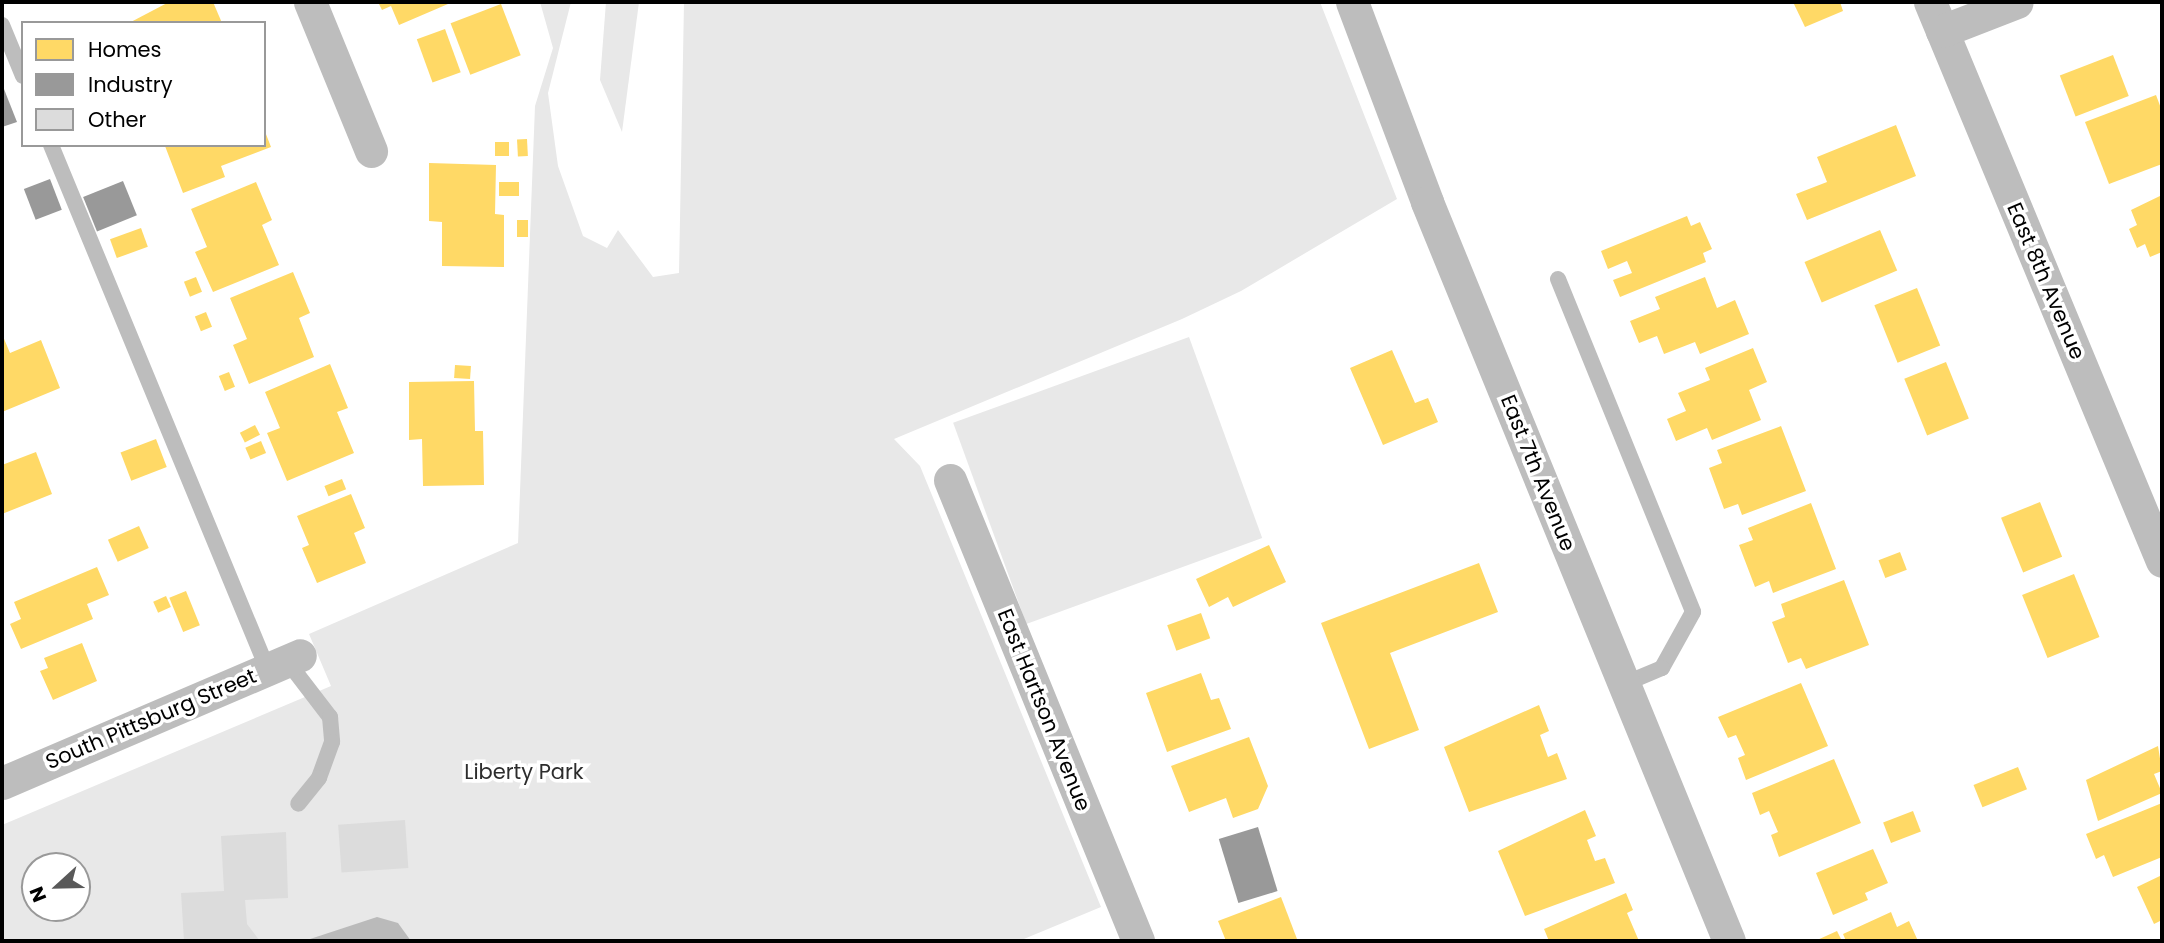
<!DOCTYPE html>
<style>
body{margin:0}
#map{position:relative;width:2164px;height:943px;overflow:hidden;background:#fff;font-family:Poppins,sans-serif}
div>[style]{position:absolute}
.green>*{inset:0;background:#e8e8e8;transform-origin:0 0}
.water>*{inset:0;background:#bababa}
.homes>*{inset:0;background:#ffd966;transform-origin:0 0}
.industry>*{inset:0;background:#999;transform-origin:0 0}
.building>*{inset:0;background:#dcdcdc;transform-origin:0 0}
.service>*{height:16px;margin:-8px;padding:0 8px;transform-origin:8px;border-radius:8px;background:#bdbdbd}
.minor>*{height:33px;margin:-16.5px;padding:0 16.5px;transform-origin:16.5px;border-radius:16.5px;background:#bdbdbd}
span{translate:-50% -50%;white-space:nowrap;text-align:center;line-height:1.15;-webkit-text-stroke:7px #fff;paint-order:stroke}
.street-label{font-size:21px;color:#000}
.park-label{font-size:21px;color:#2d2d2d}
.frame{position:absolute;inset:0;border:4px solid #000;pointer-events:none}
.legend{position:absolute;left:21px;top:21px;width:245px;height:126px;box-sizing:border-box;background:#fff;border:2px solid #999;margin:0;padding:9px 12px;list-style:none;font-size:21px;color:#000}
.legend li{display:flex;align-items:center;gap:14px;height:35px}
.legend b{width:35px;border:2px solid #999}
.north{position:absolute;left:21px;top:852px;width:70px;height:70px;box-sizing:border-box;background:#fff;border:2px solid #999;border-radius:50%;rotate:248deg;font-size:19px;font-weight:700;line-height:28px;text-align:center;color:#000}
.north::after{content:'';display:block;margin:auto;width:24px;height:32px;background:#595959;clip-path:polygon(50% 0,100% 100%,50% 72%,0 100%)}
</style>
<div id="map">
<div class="green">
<i style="clip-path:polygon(evenodd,540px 2px,571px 2px,548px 93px,558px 166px,583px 236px,607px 248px,618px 230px,653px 277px,679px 273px,684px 2px,1320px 2px,1397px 199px,1241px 291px,1182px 319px,894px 439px,920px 466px,1101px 907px,1019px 941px,2px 941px,2px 825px,331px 686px,309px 634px,518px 543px,535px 106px,553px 48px,540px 2px,35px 866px,77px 866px,77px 908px,35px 908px,35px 866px)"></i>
<i style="clip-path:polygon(606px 2px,639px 2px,622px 132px,600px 80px)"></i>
<i style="left:1189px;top:337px;width:214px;height:251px;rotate:70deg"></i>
</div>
<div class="water">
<i style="clip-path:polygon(377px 917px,398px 923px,411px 941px,304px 941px)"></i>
</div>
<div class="homes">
<i style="clip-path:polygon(169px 2px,213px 2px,222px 23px,129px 23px)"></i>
<i style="clip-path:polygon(378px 2px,447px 2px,448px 4px,399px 25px,391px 6px,382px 10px)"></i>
<i style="clip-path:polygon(1793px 2px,1840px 2px,1843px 11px,1805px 27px)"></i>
<i style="left:501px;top:4px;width:55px;height:54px;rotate:69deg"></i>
<i style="left:445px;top:29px;width:46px;height:30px;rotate:70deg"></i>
<i style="left:2113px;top:55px;width:44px;height:57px;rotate:69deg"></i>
<i style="clip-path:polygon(2156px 95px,2162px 111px,2162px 164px,2109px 184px,2085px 122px)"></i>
<i style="clip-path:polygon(1896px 125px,1916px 176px,1807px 220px,1796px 194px,1827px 182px,1817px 157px)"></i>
<i style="clip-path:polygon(264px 129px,271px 147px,221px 166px,225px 177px,183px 193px,165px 146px,264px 145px)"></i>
<i style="left:527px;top:139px;width:17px;height:10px;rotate:87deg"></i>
<i style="left:495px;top:142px;width:14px;height:14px"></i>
<i style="clip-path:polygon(429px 163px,496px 165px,495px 214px,504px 215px,504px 267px,442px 266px,442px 222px,429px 221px)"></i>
<i style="clip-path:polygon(256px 182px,272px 220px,262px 225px,279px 265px,213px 292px,195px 252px,207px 247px,191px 209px)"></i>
<i style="left:499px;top:182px;width:20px;height:14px"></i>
<i style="clip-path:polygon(2162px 195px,2162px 252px,2150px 257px,2145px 244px,2137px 248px,2129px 229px,2137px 225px,2131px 210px)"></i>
<i style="clip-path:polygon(1687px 216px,1691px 226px,1700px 222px,1712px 249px,1703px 253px,1706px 262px,1620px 297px,1613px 280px,1632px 273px,1627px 261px,1608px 269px,1601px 251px)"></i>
<i style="left:517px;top:220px;width:11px;height:17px"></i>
<i style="left:141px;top:228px;width:20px;height:33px;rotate:70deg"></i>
<i style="left:1880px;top:230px;width:44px;height:82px;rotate:67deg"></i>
<i style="clip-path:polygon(293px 272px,310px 313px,299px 318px,314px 357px,249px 384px,233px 345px,247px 339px,230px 298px)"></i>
<i style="left:196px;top:277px;width:16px;height:13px;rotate:68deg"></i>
<i style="clip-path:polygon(1705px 277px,1717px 308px,1735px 300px,1749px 334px,1700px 354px,1695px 342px,1664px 354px,1657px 336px,1639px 343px,1630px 321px,1660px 309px,1655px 297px)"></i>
<i style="left:1917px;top:288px;width:62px;height:46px;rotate:68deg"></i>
<i style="left:206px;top:312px;width:16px;height:12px;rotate:68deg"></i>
<i style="clip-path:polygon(2px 334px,10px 353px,41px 340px,60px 388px,2px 412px)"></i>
<i style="clip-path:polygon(1753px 348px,1767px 382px,1749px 390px,1761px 420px,1712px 440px,1707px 428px,1676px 441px,1667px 419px,1686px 411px,1678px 393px,1710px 380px,1705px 368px)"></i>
<i style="clip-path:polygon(1392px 350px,1415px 403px,1428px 398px,1438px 422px,1383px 445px,1350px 368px)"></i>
<i style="left:1946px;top:362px;width:61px;height:45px;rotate:68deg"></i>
<i style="clip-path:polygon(330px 364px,348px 408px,337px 412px,354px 453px,287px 481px,267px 433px,280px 428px,265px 392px)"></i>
<i style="left:455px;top:365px;width:16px;height:13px;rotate:4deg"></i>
<i style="left:229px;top:372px;width:16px;height:11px;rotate:68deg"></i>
<i style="clip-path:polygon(474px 381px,475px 431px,483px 431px,484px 485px,423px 486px,422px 439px,409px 440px,409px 382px)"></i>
<i style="left:255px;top:425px;width:11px;height:17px;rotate:63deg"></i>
<i style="clip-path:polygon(1781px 426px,1806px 491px,1742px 515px,1738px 504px,1724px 509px,1709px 468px,1722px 463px,1717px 450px)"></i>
<i style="left:156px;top:439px;width:30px;height:38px;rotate:69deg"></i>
<i style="left:261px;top:441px;width:13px;height:17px;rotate:67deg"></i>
<i style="clip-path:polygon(36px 452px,52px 494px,2px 514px,2px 465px)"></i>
<i style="left:342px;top:479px;width:11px;height:19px;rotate:68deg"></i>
<i style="clip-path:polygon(351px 494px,365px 528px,354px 533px,366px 563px,317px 583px,302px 548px,309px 545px,297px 516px)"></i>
<i style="left:2040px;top:502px;width:59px;height:42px;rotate:68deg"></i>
<i style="clip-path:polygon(1811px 503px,1836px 569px,1773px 593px,1769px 581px,1755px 587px,1739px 545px,1753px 540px,1748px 528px)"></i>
<i style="left:139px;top:526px;width:24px;height:34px;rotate:66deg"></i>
<i style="clip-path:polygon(1269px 545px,1286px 582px,1233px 607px,1228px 597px,1209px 607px,1196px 579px)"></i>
<i style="left:1900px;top:552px;width:19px;height:23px;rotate:69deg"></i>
<i style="clip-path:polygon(1479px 563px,1498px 612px,1390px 653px,1419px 730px,1369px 749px,1321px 623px)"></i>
<i style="clip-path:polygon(97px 567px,109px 595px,87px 604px,93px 619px,21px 649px,10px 624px,21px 619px,14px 602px)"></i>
<i style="left:2074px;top:574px;width:68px;height:56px;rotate:68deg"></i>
<i style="clip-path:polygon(1844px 580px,1869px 645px,1806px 669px,1801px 658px,1788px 663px,1772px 622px,1785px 617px,1781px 604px)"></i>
<i style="left:186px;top:591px;width:37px;height:18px;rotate:68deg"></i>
<i style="left:166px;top:596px;width:12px;height:14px;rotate:66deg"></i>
<i style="left:1201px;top:613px;width:27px;height:36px;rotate:70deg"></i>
<i style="clip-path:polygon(82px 643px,97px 681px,53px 700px,40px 671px,48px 668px,44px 658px)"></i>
<i style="clip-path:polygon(1201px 673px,1211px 700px,1219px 698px,1231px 729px,1167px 752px,1146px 693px)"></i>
<i style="clip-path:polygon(1801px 683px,1828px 746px,1746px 780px,1738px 758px,1745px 755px,1736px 735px,1728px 738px,1718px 717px)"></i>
<i style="clip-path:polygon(1539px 705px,1549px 731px,1540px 735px,1548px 757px,1557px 753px,1567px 779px,1469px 812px,1444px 747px)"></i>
<i style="clip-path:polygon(1249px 737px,1268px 786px,1258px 809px,1233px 818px,1226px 798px,1189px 812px,1171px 766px)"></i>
<i style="clip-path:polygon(2158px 746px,2162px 771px,2154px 774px,2162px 793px,2098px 821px,2086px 780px)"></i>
<i style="clip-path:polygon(1834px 759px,1861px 823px,1779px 857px,1771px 835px,1778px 832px,1769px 811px,1760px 815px,1752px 793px)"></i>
<i style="left:2018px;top:767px;width:24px;height:48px;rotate:68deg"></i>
<i style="clip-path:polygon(2162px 803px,2162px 857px,2113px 877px,2104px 855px,2096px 859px,2086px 834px)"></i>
<i style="clip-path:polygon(1585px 810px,1596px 836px,1587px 840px,1595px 861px,1605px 858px,1615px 883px,1525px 916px,1498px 851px)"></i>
<i style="left:1913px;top:811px;width:22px;height:32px;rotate:69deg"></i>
<i style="clip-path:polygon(1873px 849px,1888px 883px,1865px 893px,1868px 900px,1833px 915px,1816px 873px)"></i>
<i style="clip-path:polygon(2162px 875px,2162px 920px,2154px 924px,2137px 887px)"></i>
<i style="clip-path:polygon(1626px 893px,1633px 910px,1627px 913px,1639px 941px,1549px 941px,1544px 929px)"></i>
<i style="clip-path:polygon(1281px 897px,1297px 939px,1226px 941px,1218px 921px)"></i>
<i style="clip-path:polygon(1891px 912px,1897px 927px,1909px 921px,1918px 941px,1846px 941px,1843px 934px)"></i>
<i style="clip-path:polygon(1837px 931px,1842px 941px,1815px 941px)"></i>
</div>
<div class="industry">
<i style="clip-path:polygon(2px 84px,17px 122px,2px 127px)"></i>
<i style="left:50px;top:179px;width:33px;height:28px;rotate:69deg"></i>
<i style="left:123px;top:181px;width:37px;height:43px;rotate:68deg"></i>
<i style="left:1258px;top:827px;width:67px;height:41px;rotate:73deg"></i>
</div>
<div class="building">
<i style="left:405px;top:820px;width:48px;height:67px;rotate:86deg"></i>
<i style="clip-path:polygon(286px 832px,288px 898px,245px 900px,247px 924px,260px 941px,184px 941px,181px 893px,224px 891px,221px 836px)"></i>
</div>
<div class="service">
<i style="left:2px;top:25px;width:55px;rotate:67.6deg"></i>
<i style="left:51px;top:145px;width:566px;rotate:67.56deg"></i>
<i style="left:1558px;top:279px;width:359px;rotate:67.9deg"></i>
<i style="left:1693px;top:612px;width:64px;rotate:119deg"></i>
<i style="left:1662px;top:668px;width:41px;rotate:157.2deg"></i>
<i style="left:287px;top:661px;width:71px;rotate:52.5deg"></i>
<i style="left:330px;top:717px;width:25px;rotate:85deg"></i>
<i style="left:332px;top:742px;width:38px;rotate:110deg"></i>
<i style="left:319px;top:778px;width:33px;rotate:129deg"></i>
</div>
<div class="minor">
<i style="left:310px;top:2px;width:161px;rotate:67.7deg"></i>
<i style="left:1352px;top:2px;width:214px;rotate:69.4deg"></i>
<i style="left:1427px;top:202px;width:798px;rotate:67.77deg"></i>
<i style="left:1930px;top:2px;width:605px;rotate:67.46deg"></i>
<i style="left:1942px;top:31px;width:80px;rotate:-21.1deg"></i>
<i style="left:950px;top:480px;width:498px;rotate:67.8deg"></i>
<i style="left:2px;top:783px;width:324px;rotate:-23.2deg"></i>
</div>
<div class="street-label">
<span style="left:2046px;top:281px;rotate:67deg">East 8th Avenue</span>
<span style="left:1538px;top:473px;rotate:68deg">East 7th Avenue</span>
<span style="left:1044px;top:710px;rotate:68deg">East Hartson Avenue</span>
<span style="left:151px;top:719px;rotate:-23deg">South Pittsburg Street</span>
</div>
<div class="park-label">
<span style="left:524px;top:772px">Liberty Park</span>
</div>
<div class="frame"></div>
<ul class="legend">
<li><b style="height:19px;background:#ffd966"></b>Homes</li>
<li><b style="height:19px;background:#999"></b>Industry</li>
<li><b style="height:19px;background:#dcdcdc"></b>Other</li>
</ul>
<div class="north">N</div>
</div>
